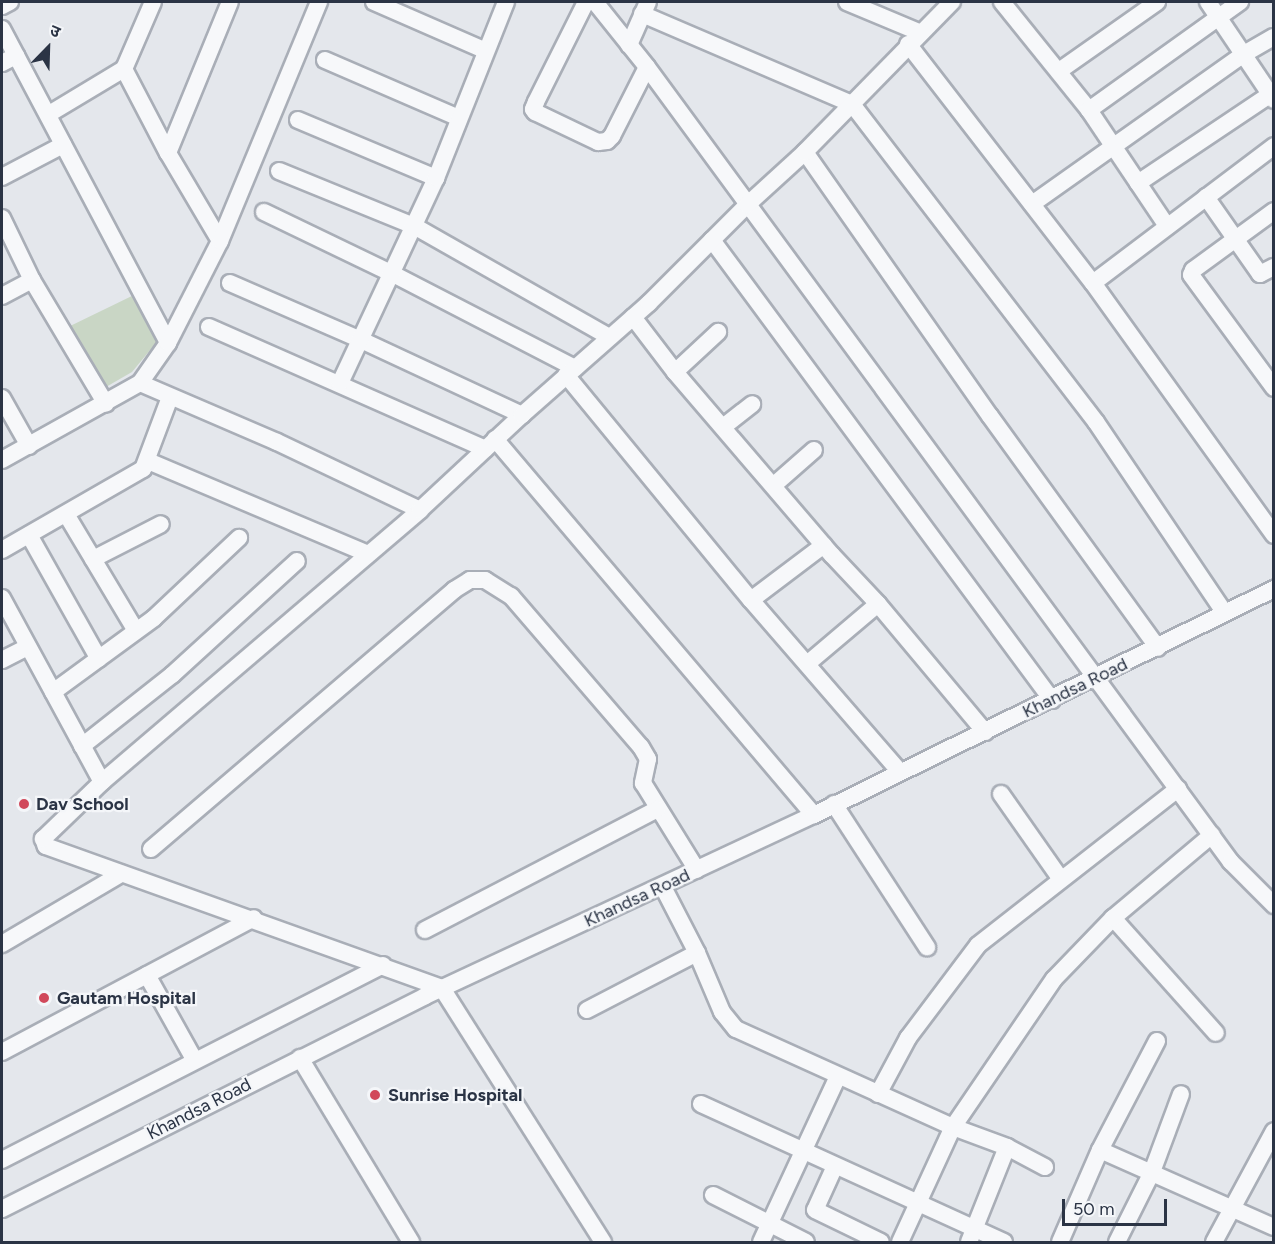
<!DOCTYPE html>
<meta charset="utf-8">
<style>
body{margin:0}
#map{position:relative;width:1275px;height:1244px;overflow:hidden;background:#e4e7ec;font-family:Figtree,"Noto Sans Devanagari",sans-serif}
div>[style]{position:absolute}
.green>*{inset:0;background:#c9d6c5}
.roads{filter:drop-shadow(2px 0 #a9aeb7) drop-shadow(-2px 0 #a9aeb7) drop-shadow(0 2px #a9aeb7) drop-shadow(0 -2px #a9aeb7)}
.minor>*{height:16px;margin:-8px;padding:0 8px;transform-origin:8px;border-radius:8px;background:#f7f8fa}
.dots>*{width:16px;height:16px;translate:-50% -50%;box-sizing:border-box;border:3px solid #f4f6f9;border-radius:50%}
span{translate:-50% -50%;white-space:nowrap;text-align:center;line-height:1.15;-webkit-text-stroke:4.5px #f4f6f9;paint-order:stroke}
.street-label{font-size:18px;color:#2b3445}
.poi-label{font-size:18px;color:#2b3445;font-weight:700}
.left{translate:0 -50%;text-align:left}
.frame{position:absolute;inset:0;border:3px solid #2b3445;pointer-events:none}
.north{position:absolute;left:18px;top:18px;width:60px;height:60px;-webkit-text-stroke:4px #f4f6f9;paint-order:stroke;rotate:23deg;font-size:16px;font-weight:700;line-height:24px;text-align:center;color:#2b3445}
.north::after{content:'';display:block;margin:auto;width:21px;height:27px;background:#2b3445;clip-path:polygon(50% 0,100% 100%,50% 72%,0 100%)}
.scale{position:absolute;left:1062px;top:1199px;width:105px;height:27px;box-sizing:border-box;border:3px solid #2b3445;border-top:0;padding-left:8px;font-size:18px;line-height:21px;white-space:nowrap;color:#2b3445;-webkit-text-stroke:4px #f4f6f9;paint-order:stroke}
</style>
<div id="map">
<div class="green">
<i style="clip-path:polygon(136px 294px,160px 338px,132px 372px,99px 391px,66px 328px)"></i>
</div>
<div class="roads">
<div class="minor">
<i style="left:374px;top:2px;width:120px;rotate:23.6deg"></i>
<i style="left:586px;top:2px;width:112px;rotate:116.6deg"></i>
<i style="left:536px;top:102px;width:8px;rotate:113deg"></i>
<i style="left:533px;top:109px;width:4px;rotate:56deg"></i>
<i style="left:535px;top:112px;width:70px;rotate:25.5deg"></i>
<i style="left:598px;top:142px;width:9px;rotate:-6deg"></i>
<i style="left:607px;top:141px;width:7px;rotate:-45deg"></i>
<i style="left:612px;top:136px;width:77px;rotate:-63.1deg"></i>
<i style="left:595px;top:2px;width:83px;rotate:51.3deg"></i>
<i style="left:647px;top:67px;width:986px;rotate:53.7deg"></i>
<i style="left:1231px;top:862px;width:61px;rotate:45deg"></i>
<i style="left:847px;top:2px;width:80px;rotate:22.7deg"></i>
<i style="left:1002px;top:2px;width:139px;rotate:51.1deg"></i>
<i style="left:1089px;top:110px;width:140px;rotate:56.1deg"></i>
<i style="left:1208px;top:2px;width:118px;rotate:56deg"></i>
<i style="left:2px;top:6px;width:9px;rotate:-27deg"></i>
<i style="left:642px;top:14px;width:228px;rotate:23.2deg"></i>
<i style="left:852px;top:104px;width:401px;rotate:52.5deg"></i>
<i style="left:1096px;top:422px;width:230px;rotate:56deg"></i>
<i style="left:2px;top:29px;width:355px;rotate:62.1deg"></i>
<i style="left:908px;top:44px;width:302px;rotate:52.3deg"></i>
<i style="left:1093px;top:283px;width:310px;rotate:54.3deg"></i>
<i style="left:629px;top:45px;width:47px;rotate:-66.2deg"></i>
<i style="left:325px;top:60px;width:146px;rotate:23.4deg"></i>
<i style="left:2px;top:63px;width:16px;rotate:-27deg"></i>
<i style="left:124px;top:69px;width:95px;rotate:62.4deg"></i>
<i style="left:168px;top:153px;width:102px;rotate:59.4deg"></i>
<i style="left:1059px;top:71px;width:120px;rotate:-35.1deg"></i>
<i style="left:1089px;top:110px;width:186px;rotate:-35.6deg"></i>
<i style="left:49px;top:114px;width:87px;rotate:-31deg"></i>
<i style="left:124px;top:69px;width:73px;rotate:-66.6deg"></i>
<i style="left:298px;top:120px;width:150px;rotate:22.8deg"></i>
<i style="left:805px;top:152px;width:322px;rotate:55deg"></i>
<i style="left:990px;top:416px;width:286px;rotate:54.1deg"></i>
<i style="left:168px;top:153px;width:163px;rotate:-67.7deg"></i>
<i style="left:279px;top:171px;width:146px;rotate:22.2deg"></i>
<i style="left:414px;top:226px;width:224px;rotate:29.6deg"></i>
<i style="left:2px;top:177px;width:69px;rotate:-27.7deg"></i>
<i style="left:1138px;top:183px;width:164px;rotate:-33.8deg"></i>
<i style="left:1206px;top:197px;width:94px;rotate:55deg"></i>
<i style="left:1260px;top:274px;width:16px;rotate:-27deg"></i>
<i style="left:1032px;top:204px;width:260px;rotate:-35.3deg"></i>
<i style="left:1244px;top:54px;width:34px;rotate:-30deg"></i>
<i style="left:1274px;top:211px;width:100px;rotate:143.9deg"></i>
<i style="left:1193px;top:270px;width:5px;rotate:112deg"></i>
<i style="left:1191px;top:275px;width:140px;rotate:53.7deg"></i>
<i style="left:264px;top:212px;width:143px;rotate:25.7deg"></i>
<i style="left:393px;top:274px;width:205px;rotate:27.3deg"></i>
<i style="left:2px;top:218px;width:69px;rotate:64.2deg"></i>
<i style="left:32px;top:280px;width:144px;rotate:59.2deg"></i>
<i style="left:712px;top:240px;width:572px;rotate:53.53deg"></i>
<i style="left:230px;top:283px;width:141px;rotate:23.5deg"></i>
<i style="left:359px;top:339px;width:180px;rotate:25deg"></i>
<i style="left:1093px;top:283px;width:227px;rotate:-37.1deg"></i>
<i style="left:2px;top:296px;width:34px;rotate:-28deg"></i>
<i style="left:633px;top:317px;width:69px;rotate:52.6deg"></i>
<i style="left:675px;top:372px;width:241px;rotate:49.4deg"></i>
<i style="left:832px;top:555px;width:67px;rotate:46.8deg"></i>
<i style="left:878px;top:604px;width:167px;rotate:50.1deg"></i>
<i style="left:209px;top:327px;width:302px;rotate:23.8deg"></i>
<i style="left:675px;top:372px;width:59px;rotate:-42.9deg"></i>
<i style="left:566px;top:375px;width:291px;rotate:50.6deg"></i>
<i style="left:751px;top:600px;width:226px;rotate:49.1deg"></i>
<i style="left:140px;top:383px;width:149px;rotate:23.3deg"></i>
<i style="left:277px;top:442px;width:158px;rotate:25.4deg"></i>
<i style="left:340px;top:383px;width:226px;rotate:-64.9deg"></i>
<i style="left:436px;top:178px;width:189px;rotate:-68.3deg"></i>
<i style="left:2px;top:398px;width:55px;rotate:60.6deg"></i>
<i style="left:723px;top:427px;width:37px;rotate:-38deg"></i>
<i style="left:495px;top:439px;width:493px;rotate:49.7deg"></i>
<i style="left:2px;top:460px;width:158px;rotate:-29.2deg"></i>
<i style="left:140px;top:383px;width:49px;rotate:-55deg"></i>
<i style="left:168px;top:343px;width:114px;rotate:-63deg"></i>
<i style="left:220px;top:241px;width:259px;rotate:-67.5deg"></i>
<i style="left:148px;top:461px;width:239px;rotate:22.9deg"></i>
<i style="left:774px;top:485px;width:53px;rotate:-41.2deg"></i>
<i style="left:66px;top:514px;width:136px;rotate:59.1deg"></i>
<i style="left:29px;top:535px;width:142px;rotate:60.6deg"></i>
<i style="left:2px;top:550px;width:163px;rotate:-29.9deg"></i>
<i style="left:143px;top:469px;width:77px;rotate:-69.4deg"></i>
<i style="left:93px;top:559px;width:76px;rotate:-27.2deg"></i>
<i style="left:2px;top:598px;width:209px;rotate:61.5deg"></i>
<i style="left:751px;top:600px;width:91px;rotate:-37deg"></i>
<i style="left:2px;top:660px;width:29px;rotate:-27deg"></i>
<i style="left:807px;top:664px;width:93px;rotate:-40.2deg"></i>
<i style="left:53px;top:692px;width:125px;rotate:-36.2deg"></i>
<i style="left:154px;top:618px;width:117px;rotate:-43.3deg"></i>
<i style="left:82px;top:746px;width:115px;rotate:-38.3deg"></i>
<i style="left:172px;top:675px;width:169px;rotate:-42.4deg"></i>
<i style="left:1001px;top:794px;width:103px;rotate:54.9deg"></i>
<i style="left:834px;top:804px;width:171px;rotate:57deg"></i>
<i style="left:151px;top:849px;width:399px;rotate:-40.5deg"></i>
<i style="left:454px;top:590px;width:19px;rotate:-32deg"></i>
<i style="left:470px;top:580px;width:15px"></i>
<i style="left:485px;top:580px;width:31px;rotate:32deg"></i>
<i style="left:511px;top:596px;width:199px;rotate:49.3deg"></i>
<i style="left:641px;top:747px;width:14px;rotate:60deg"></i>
<i style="left:648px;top:759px;width:25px;rotate:102deg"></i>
<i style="left:643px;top:783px;width:102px;rotate:58.2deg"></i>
<i style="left:663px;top:887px;width:74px;rotate:62.7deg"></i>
<i style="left:697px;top:953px;width:64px;rotate:67deg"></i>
<i style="left:722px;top:1012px;width:22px;rotate:51deg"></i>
<i style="left:736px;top:1029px;width:238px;rotate:24.3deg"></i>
<i style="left:953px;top:1127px;width:58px;rotate:20.3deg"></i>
<i style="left:1007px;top:1147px;width:43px;rotate:27.8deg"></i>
<i style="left:1113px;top:918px;width:154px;rotate:48.2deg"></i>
<i style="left:425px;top:930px;width:262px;rotate:-27.5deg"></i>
<i style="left:2px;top:944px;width:138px;rotate:-30.5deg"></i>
<i style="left:147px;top:975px;width:98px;rotate:60.8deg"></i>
<i style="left:587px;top:1010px;width:124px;rotate:-27.4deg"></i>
<i style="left:2px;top:1052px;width:285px;rotate:-28deg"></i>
<i style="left:300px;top:1058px;width:215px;rotate:58.9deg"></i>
<i style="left:878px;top:1094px;width:64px;rotate:-61.8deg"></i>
<i style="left:908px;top:1038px;width:116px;rotate:-53deg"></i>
<i style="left:978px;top:945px;width:254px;rotate:-38deg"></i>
<i style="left:701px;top:1104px;width:333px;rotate:24.5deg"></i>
<i style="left:1100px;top:1150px;width:190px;rotate:23.9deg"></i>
<i style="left:2px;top:1160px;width:428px;rotate:-27.1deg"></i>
<i style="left:835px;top:1166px;width:48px;rotate:114.4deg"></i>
<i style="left:815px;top:1210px;width:73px;rotate:25.9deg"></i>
<i style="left:713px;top:1195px;width:104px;rotate:26.8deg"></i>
<i style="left:2px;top:1209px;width:474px;rotate:-26.7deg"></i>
<i style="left:425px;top:996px;width:429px;rotate:-25deg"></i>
<i style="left:814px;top:815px;width:513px;rotate:-26.17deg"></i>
<i style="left:603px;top:1242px;width:301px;rotate:-122.4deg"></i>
<i style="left:442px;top:988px;width:421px;rotate:-160.3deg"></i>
<i style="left:46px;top:846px;width:8px;rotate:-113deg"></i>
<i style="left:43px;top:839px;width:82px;rotate:-44deg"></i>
<i style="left:102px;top:782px;width:418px;rotate:-40.5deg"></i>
<i style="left:420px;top:510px;width:139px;rotate:-43deg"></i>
<i style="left:522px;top:415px;width:169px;rotate:-41.4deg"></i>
<i style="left:649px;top:303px;width:139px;rotate:-45deg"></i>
<i style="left:747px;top:205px;width:79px;rotate:-42.4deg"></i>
<i style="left:805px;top:152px;width:210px;rotate:-45.6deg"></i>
<i style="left:761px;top:1242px;width:183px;rotate:-65.1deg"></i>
<i style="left:900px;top:1242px;width:127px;rotate:-65.3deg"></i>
<i style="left:953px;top:1127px;width:179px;rotate:-55.7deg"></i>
<i style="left:1054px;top:979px;width:85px;rotate:-46deg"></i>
<i style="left:1113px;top:918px;width:129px;rotate:-40deg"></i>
<i style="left:969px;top:1242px;width:102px;rotate:-68.2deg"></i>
<i style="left:1060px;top:1242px;width:100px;rotate:-66.5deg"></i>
<i style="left:1100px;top:1150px;width:123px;rotate:-62.4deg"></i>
<i style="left:1117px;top:1242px;width:78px;rotate:-63.4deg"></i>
<i style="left:1152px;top:1172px;width:83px;rotate:-69.6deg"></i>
<i style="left:1214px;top:1242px;width:126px;rotate:-61.6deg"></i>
</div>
</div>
<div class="dots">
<i style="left:24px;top:804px;background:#d1495b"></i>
<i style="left:44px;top:998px;background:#d1495b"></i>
<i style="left:375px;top:1095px;background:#d1495b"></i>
</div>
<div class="street-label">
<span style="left:1075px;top:688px;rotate:-26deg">Khandsa Road</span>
<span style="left:637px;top:898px;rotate:-25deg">Khandsa Road</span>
<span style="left:199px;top:1109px;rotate:-27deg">Khandsa Road</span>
</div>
<div class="poi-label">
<span class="left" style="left:36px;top:804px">Dav School</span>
<span class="left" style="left:57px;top:998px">Gautam Hospital</span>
<span class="left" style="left:388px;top:1095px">Sunrise Hospital</span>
</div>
<div class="frame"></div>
<div class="north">उ</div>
<div class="scale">50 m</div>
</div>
